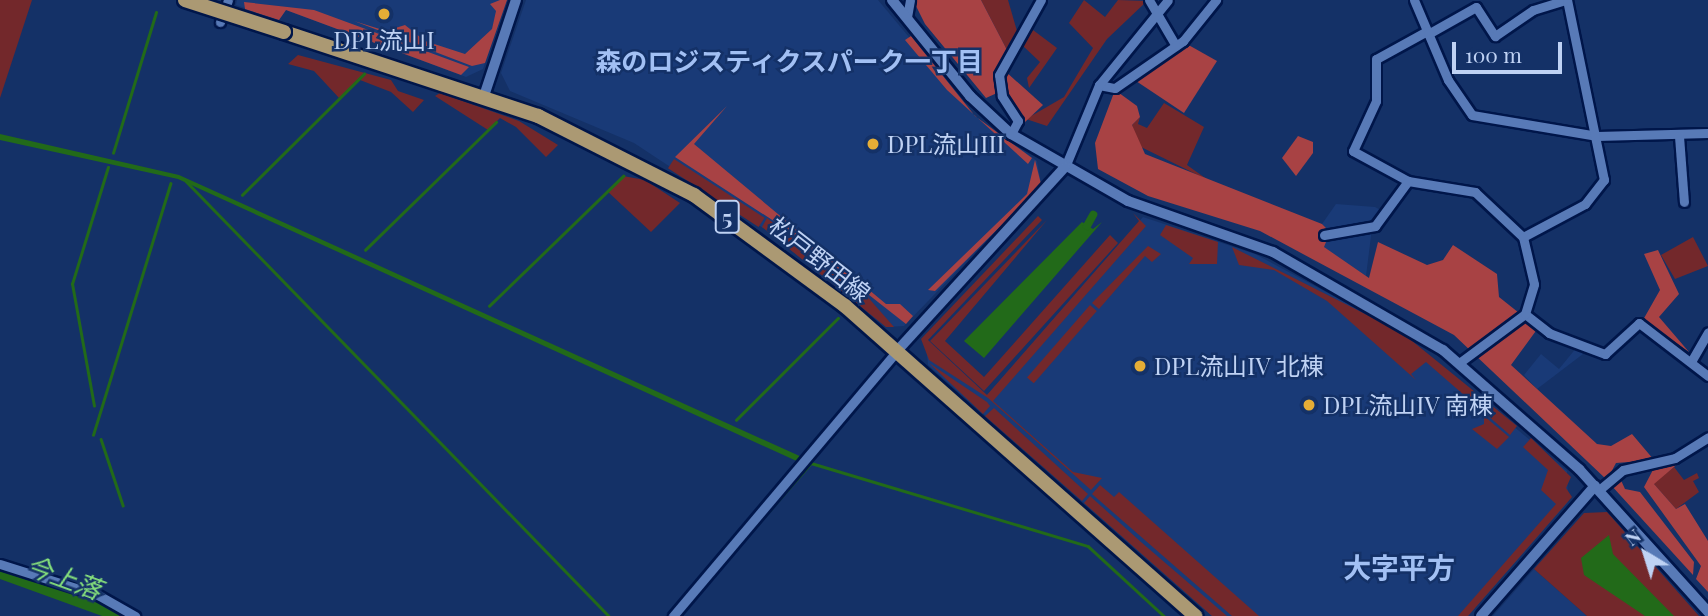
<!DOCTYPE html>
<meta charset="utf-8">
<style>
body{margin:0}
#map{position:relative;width:1708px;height:616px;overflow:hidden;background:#143167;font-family:"Playfair Display","Noto Sans JP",serif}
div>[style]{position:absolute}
.built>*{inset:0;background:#193a77}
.green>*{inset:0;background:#73282b;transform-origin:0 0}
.forest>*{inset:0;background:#a84244}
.water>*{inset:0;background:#226a19}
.stream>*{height:2.5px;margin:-1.25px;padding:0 1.25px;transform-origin:1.25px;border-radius:1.25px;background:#226a19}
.canal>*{height:8px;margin:-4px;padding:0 4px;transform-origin:4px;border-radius:4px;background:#226a19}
.roads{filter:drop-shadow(2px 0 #00164a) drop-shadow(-2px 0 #00164a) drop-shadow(0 2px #00164a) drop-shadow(0 -2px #00164a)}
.minor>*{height:9px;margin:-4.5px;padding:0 4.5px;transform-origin:4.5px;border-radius:4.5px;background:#587ab7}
.tertiary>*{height:10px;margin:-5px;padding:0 5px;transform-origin:5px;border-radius:5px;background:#587ab7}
.primary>*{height:14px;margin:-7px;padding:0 7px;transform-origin:7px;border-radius:7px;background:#ab9973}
.bridges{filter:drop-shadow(2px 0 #00164a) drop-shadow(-2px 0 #00164a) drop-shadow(0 2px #00164a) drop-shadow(0 -2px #00164a)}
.primary-bridge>*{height:14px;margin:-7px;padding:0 7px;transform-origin:7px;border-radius:7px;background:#ab9973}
.dots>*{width:19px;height:19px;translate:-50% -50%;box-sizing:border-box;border:4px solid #143167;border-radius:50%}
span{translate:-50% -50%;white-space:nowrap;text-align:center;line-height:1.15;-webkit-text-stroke:5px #143167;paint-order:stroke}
.shield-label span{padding:2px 5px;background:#143167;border:2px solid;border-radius:5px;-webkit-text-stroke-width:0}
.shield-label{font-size:23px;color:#bfd2f4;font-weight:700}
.poi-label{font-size:24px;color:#bfd2f4}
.left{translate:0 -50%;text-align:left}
.street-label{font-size:24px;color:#bfd2f4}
.neighbourhood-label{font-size:26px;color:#a2c0f4;font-weight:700}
.water-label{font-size:26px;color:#87e37c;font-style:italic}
.quarter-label{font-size:28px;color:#a2c0f4;font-weight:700}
.north{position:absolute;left:1610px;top:518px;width:70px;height:70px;-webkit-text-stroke:5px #143167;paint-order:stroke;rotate:322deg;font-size:19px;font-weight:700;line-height:28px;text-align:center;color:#bfd2f4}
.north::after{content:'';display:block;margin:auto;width:24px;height:32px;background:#bfd2f4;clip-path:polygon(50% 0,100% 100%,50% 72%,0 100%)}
.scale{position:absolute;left:1452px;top:42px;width:110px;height:32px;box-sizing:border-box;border:4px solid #bfd2f4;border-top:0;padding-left:9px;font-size:21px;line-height:24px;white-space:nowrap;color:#bfd2f4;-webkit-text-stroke:5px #143167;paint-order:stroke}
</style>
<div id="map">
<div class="built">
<i style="clip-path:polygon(237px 0,507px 0,483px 69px,466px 77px,286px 10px,279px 20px,236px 5px)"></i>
<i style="clip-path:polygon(526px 0,878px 0,975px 116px,1037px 161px,1041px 184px,904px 326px,886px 327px,766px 230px,634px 143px,510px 91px,501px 73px)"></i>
<i style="clip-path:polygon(1336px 204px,1375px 207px,1384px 212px,1372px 224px,1330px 232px,1322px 224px)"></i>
<i style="clip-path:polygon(1143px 217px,1255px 254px,1401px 332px,1567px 471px,1568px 502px,1468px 616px,1212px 616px,928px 365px,927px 353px,987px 395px)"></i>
<i style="clip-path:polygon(1372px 228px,1366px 276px,1323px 247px,1328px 236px)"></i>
<i style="clip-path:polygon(1577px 347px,1583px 354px,1537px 389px,1524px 375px,1541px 354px,1559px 369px)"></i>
<i style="clip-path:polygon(1534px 569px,1587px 616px,1493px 616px)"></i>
</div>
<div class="green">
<i style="clip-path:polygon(0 0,32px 0,0 98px)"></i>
<i style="clip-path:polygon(981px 0,1008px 0,1019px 38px,1008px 52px)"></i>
<i style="clip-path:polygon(1084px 0,1105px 17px,1118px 0,1147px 1px,1107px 39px,1047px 126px,1026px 119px,1064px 97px,1093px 48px,1069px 23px)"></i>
<i style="clip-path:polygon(1033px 30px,1057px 48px,1029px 88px,1027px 78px,1040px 62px,1022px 45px)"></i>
<i style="clip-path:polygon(298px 55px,391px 80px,398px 91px,424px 100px,413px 112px,391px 92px,360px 80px,340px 99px,314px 71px,288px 64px)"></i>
<i style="clip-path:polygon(440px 93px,519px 121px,558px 145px,546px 157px,516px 127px,500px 118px,488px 130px,435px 96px)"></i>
<i style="clip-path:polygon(1164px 103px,1204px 127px,1187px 165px,1208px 180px,1137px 145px,1132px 125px,1140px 117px,1138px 124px,1147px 128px)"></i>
<i style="left:674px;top:159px;width:108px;height:11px;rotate:33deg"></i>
<i style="clip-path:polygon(623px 176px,645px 180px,680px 203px,651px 232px,607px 191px)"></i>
<i style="clip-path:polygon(1133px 213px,1146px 226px,993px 401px,1073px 472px,1102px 478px,1091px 490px,988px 398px,929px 360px,921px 339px,1038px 216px,1042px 220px,928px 340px,987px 395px,1139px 221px)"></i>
<i style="clip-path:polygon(767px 218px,866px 295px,894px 327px,886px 327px,762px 227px)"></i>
<i style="clip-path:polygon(1047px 220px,945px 341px,984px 377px,1110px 235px,1118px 243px,984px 391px,930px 341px)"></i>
<i style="clip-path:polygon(1166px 225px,1218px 242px,1217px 264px,1189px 264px,1193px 258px,1160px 235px)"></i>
<i style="clip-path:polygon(1693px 237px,1708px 266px,1675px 279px,1661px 255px)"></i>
<i style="clip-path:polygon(1148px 246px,1161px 254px,1152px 262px,1145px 256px,1099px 309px,1092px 303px)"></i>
<i style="clip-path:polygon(1232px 247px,1401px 332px,1517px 426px,1510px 435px,1426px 362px,1411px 374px,1416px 380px,1327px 301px,1274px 270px,1239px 265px)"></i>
<i style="left:1090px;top:305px;width:9px;height:96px;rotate:41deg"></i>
<i style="clip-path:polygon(929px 363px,987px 402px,990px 406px,983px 414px)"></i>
<i style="clip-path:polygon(994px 408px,1088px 494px,1082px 501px,985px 416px)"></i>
<i style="clip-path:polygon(1484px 416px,1509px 437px,1497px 449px,1472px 429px,1484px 424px)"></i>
<i style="clip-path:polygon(1531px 438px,1571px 477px,1566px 488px,1572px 497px,1468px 616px,1458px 616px,1556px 504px,1541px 490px,1548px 470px,1523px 447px)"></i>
<i style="clip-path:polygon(1674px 467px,1684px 480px,1697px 473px,1699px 478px,1693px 481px,1699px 492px,1676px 509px,1653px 483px)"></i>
<i style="clip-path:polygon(1100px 485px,1114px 497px,1119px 492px,1259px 616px,1232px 616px,1092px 494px)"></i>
<i style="clip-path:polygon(1090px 496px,1141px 542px,1227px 616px,1212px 616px,1084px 503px)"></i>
<i style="clip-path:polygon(1607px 512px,1699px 616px,1587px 616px,1534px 569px,1584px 513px)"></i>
</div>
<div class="forest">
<i style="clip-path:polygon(500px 0,507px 0,485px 63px,472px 66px,354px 21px,386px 31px,405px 25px,425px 41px,465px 54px,492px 29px,496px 11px,490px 4px)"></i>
<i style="clip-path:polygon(913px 0,981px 0,1008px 52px,996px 72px,997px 93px,986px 98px,925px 24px)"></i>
<i style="clip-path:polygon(244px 2px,314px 10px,469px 67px,461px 75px,286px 10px,279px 20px,245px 9px)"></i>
<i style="clip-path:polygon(911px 36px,975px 116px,1032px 158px,1028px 164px,947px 90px,905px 40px)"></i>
<i style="clip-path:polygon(1185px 43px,1217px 61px,1184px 113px,1133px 79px)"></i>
<i style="clip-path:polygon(1005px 71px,1043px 105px,1025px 122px,1007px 97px)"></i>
<i style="clip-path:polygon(1115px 90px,1137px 106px,1140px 117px,1132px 125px,1145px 154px,1322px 224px,1330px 232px,1324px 247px,1369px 278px,1378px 242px,1427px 265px,1443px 260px,1453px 245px,1497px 274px,1499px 297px,1538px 328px,1511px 365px,1597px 444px,1611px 446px,1632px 434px,1654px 460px,1616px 463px,1607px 480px,1454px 335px,1260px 231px,1148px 196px,1098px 169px,1095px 143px)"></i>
<i style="clip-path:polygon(727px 106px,694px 144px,886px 304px,900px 304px,913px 316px,906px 324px,780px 225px,675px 157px)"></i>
<i style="clip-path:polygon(1298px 136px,1313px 142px,1313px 153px,1296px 176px,1282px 158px)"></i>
<i style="clip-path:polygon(1035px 160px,1041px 184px,1032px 195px,935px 291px,928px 290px,1027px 194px)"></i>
<i style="clip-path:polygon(1658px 250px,1679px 294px,1659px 317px,1689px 352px,1643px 320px,1660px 290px,1644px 254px)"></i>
<i style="clip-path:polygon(1688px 455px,1654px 484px,1676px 509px,1685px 504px,1708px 541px,1708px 592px,1696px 579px,1701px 566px,1644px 487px,1655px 466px)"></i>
<i style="clip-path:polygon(1619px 476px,1625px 489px,1640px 492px,1694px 562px,1693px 575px,1610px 484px)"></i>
</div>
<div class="water">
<i style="clip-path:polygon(0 134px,179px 175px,804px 458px,801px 463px,178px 179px,0 140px)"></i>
<i style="clip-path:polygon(1082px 222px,1093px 229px,1102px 222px,984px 358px,964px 341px)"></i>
<i style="clip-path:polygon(1609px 535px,1613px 554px,1674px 616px,1645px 616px,1584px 575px,1581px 558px)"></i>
<i style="clip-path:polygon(0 570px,97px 600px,125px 616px,102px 616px,0 579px)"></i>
</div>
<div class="stream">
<i style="left:113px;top:153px;width:147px;rotate:-73deg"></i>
<i style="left:186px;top:181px;width:607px;rotate:45.8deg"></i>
<i style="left:242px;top:195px;width:172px;rotate:-44.8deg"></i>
<i style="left:365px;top:250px;width:183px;rotate:-44.3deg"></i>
<i style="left:489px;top:306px;width:187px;rotate:-44.1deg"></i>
<i style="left:94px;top:406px;width:124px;rotate:-100.2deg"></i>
<i style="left:72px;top:284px;width:122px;rotate:-72.9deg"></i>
<i style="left:736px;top:420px;width:144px;rotate:-45deg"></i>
<i style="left:93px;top:435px;width:263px;rotate:-72.9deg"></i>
<i style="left:101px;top:439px;width:70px;rotate:71.6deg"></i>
<i style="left:714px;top:574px;width:147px;rotate:-48.9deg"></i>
<i style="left:811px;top:463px;width:289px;rotate:16.7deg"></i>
<i style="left:1088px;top:546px;width:103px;rotate:42.6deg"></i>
</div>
<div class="canal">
<i style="left:1087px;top:226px;width:13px;rotate:-61deg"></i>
</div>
<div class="roads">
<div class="minor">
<i style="left:1149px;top:0;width:53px;rotate:59.6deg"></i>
<i style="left:1414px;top:0;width:87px;rotate:67deg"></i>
<i style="left:1448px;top:80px;width:42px;rotate:55.6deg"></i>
<i style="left:1472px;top:115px;width:127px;rotate:9.5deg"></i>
<i style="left:1597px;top:136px;width:111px;rotate:-1.5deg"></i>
<i style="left:907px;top:17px;width:17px;rotate:-80deg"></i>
<i style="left:220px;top:22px;width:23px;rotate:-70deg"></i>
<i style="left:1427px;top:31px;width:58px;rotate:151.2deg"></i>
<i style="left:1376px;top:59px;width:42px;rotate:90deg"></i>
<i style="left:1376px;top:101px;width:55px;rotate:114.7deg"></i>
<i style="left:1353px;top:151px;width:63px;rotate:28.6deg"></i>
<i style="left:1408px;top:181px;width:68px;rotate:9.3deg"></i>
<i style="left:1475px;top:192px;width:66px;rotate:43.2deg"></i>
<i style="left:1428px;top:34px;width:55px;rotate:-29.4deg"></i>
<i style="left:1476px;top:7px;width:35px;rotate:57deg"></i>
<i style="left:1495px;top:36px;width:46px;rotate:-34.4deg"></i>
<i style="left:1533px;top:10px;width:34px;rotate:-17deg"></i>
<i style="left:1099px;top:85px;width:16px;rotate:11deg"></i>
<i style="left:1115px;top:88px;width:83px;rotate:-34.7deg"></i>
<i style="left:1183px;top:41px;width:53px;rotate:-51.2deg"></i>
<i style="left:1011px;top:134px;width:15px;rotate:-62deg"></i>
<i style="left:1018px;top:121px;width:30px;rotate:-123deg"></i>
<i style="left:1002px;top:96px;width:21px;rotate:-98deg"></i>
<i style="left:999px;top:75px;width:86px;rotate:-60.8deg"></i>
<i style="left:1679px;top:136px;width:66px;rotate:85.7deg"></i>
<i style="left:1065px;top:167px;width:89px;rotate:-67.5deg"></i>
<i style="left:1099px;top:85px;width:109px;rotate:-50.9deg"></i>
<i style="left:1324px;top:235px;width:52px;rotate:-10deg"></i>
<i style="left:1375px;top:226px;width:56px;rotate:-53.7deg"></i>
<i style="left:1525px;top:314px;width:31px;rotate:38deg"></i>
<i style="left:1549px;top:333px;width:60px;rotate:20.6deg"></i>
<i style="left:1605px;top:354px;width:46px;rotate:-42.4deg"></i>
<i style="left:1639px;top:323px;width:87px;rotate:37.5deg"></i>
<i style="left:1692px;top:360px;width:32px;rotate:-60deg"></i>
<i style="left:1459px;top:363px;width:82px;rotate:-36.6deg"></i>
<i style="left:1525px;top:314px;width:31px;rotate:-73deg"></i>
<i style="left:1534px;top:284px;width:48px;rotate:-103.2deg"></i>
<i style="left:1523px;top:237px;width:70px;rotate:-28deg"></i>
<i style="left:1585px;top:204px;width:31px;rotate:-52deg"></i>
<i style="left:1604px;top:180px;width:184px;rotate:-101.6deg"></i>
<i style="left:1599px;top:490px;width:31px;rotate:-40deg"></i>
<i style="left:1623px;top:470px;width:53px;rotate:-13deg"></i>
<i style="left:1675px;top:458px;width:39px;rotate:-32deg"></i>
<i style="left:0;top:564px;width:103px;rotate:17.6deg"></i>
<i style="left:98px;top:595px;width:43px;rotate:29.6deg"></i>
<i style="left:673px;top:616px;width:347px;rotate:-49.8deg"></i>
</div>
<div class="tertiary">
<i style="left:892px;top:0;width:124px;rotate:50.9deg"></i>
<i style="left:970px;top:96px;width:56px;rotate:42.8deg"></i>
<i style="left:1011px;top:134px;width:135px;rotate:29.8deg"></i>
<i style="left:1128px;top:201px;width:154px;rotate:19.4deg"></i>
<i style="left:1273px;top:252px;width:196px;rotate:30deg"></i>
<i style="left:1443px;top:350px;width:181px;rotate:41.2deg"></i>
<i style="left:1579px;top:469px;width:193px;rotate:47.9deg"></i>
<i style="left:484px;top:96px;width:101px;rotate:-71.6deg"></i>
<i style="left:897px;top:351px;width:249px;rotate:-47.6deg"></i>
<i style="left:1481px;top:616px;width:173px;rotate:-48.8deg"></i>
</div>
<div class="primary">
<i style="left:284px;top:32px;width:268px;rotate:18.3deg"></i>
<i style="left:538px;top:116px;width:175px;rotate:26.9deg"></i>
<i style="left:694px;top:195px;width:187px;rotate:36.3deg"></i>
<i style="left:845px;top:306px;width:468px;rotate:41.5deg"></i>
</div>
</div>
<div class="bridges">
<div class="primary-bridge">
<i style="left:185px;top:0;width:104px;rotate:17.9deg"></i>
</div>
</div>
<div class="dots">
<i style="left:384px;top:14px;background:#e5ad36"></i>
<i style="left:873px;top:144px;background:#e5ad36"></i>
<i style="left:1140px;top:366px;background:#e5ad36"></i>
<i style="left:1309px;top:405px;background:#e5ad36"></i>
</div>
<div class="shield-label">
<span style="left:727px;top:217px">5</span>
</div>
<div class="poi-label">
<span style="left:384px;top:40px">DPL流山I</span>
<span class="left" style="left:887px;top:144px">DPL流山III</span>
<span class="left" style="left:1154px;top:366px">DPL流山IV 北棟</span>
<span class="left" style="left:1323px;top:405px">DPL流山IV 南棟</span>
</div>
<div class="street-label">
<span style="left:820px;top:259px;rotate:38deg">松戸野田線</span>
</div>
<div class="neighbourhood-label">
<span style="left:789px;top:61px">森のロジスティクスパーク一丁目</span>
</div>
<div class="water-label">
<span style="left:64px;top:577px;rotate:20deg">今上落</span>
</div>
<div class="quarter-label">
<span style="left:1399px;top:567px">大字平方</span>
</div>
<div class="north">N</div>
<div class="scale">100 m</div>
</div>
